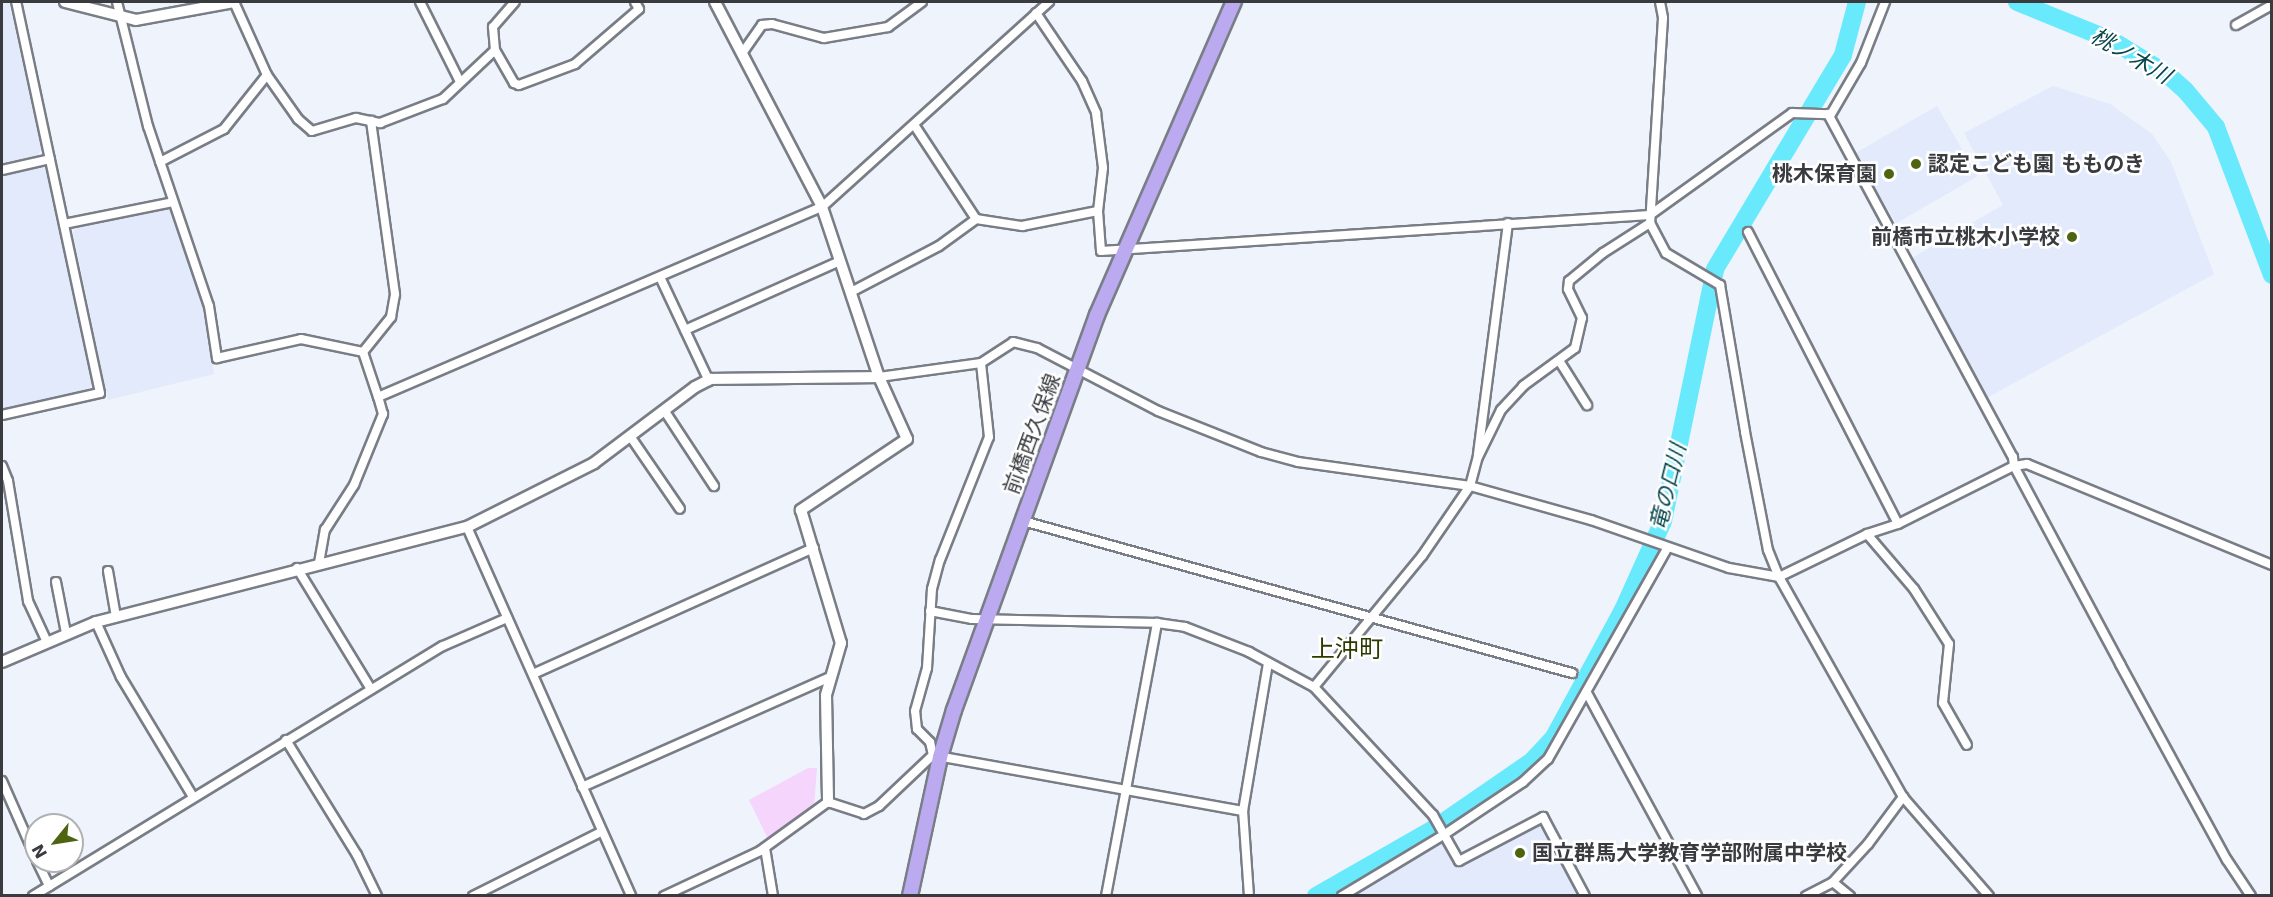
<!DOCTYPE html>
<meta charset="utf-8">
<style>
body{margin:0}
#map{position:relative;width:2273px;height:897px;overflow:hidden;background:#eef3fc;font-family:"DejaVu Sans","Noto Sans JP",sans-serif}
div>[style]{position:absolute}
.built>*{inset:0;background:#e2eafb;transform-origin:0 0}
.green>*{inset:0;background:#f5d5fb}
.river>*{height:18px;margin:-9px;padding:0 9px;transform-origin:9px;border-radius:9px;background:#68e9fc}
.roads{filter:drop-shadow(2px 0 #797d85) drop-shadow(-2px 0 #797d85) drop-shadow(0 2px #797d85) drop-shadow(0 -2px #797d85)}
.minor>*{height:8px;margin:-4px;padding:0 4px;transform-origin:4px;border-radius:4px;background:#fff}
.tertiary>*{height:10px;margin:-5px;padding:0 5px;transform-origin:5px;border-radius:5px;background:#fff}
.primary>*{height:14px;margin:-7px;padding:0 7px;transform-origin:7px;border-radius:7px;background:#bbaaef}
.dots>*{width:16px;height:16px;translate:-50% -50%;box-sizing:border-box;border:3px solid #fff;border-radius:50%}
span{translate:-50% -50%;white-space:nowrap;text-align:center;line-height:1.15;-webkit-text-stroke:5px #fff;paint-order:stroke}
.poi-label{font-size:21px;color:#393b3f;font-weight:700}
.left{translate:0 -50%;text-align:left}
.right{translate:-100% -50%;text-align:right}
.street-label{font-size:21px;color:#393b3f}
.water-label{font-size:22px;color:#08464d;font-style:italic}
.quarter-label{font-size:24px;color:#2b3a00}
.frame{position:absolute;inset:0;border:3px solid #393b3f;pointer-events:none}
.north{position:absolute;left:24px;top:813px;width:60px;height:60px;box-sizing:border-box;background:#fff;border:2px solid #b0b1b2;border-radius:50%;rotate:240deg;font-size:16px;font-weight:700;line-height:24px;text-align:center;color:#393b3f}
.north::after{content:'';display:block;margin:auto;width:21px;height:27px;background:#4f6411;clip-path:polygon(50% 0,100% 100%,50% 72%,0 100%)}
</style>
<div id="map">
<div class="built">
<i style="clip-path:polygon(2px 2px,9px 2px,41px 149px,38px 155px,2px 163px)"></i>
<i style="clip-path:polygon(2053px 86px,2110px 104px,2152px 134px,2171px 162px,2214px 274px,1988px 397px,1912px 258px,2003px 205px,1964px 133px)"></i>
<i style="left:1937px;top:106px;width:81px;height:94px;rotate:60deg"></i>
<i style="clip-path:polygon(41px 167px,47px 170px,92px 385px,88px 389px,2px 409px,2px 175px)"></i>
<i style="clip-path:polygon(165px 207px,172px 212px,203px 307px,214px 374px,108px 400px,73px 232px,79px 226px)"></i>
<i style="clip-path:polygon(1538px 824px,1579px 895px,1347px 896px,1442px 839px,1458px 867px)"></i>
</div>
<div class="green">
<i style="clip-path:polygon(808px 768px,817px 768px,814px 807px,768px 839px,749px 800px)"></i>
</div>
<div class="river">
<i style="left:2017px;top:2px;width:104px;rotate:22.1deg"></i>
<i style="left:2113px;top:41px;width:63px;rotate:31.4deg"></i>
<i style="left:2167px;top:74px;width:24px;rotate:42deg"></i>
<i style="left:2185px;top:90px;width:48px;rotate:50deg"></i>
<i style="left:2216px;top:127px;width:158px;rotate:69.3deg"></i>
<i style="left:1316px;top:896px;width:137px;rotate:-29.7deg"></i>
<i style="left:1435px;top:828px;width:118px;rotate:-34.6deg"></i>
<i style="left:1532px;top:761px;width:33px;rotate:-47deg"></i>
<i style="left:1554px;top:737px;width:145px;rotate:-61.5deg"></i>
<i style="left:1623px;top:610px;width:98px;rotate:-65.8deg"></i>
<i style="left:1663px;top:521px;width:257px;rotate:-78.3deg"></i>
<i style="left:1715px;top:269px;width:249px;rotate:-59.1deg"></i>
<i style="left:1843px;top:55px;width:55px;rotate:-75.2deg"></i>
</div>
<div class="roads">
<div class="minor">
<i style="left:117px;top:2px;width:128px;rotate:76deg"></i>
<i style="left:148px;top:126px;width:190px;rotate:71.3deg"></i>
<i style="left:209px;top:306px;width:53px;rotate:81.3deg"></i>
<i style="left:217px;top:358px;width:86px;rotate:-12.7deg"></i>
<i style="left:301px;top:339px;width:63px;rotate:11.8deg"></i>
<i style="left:234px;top:2px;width:80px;rotate:65.7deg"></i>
<i style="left:420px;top:2px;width:89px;rotate:63.4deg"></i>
<i style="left:1660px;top:2px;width:16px;rotate:79deg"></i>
<i style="left:1663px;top:18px;width:205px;rotate:93.6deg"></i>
<i style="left:1650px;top:223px;width:34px;rotate:62deg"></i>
<i style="left:1666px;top:253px;width:63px;rotate:30.7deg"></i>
<i style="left:1720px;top:285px;width:149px;rotate:80.3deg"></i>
<i style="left:1745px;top:432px;width:120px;rotate:79deg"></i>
<i style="left:1768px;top:550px;width:29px;rotate:68deg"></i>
<i style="left:1779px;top:577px;width:253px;rotate:60.6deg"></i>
<i style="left:1903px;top:797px;width:131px;rotate:49deg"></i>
<i style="left:1036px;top:13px;width:82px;rotate:55.9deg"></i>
<i style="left:1082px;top:81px;width:35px;rotate:66deg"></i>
<i style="left:1096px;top:113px;width:55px;rotate:82.7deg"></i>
<i style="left:1103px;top:168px;width:43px;rotate:96.6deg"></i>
<i style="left:1098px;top:211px;width:40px;rotate:85.7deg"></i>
<i style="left:1101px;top:251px;width:550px;rotate:-3.75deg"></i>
<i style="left:1650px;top:215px;width:175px;rotate:-35.7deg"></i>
<i style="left:1792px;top:113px;width:36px;rotate:2deg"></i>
<i style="left:1828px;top:114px;width:390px;rotate:61.7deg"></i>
<i style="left:2013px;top:457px;width:9px;rotate:84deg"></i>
<i style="left:2014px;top:466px;width:225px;rotate:61.8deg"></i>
<i style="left:2120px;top:664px;width:223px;rotate:61.4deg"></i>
<i style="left:2227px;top:860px;width:43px;rotate:56.3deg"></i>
<i style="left:2236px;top:25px;width:41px;rotate:-29.1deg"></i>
<i style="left:495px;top:50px;width:23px;rotate:-95deg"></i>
<i style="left:493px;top:27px;width:33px;rotate:-49deg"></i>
<i style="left:743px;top:52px;width:33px;rotate:-55deg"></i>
<i style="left:762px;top:25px;width:10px;rotate:-6deg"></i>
<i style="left:772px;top:24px;width:54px;rotate:15.1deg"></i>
<i style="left:824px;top:38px;width:65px;rotate:-9.8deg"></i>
<i style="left:888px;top:27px;width:42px;rotate:-36.3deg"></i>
<i style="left:1830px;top:116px;width:61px;rotate:-59.7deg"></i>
<i style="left:1861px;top:63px;width:66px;rotate:-68.5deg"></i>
<i style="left:160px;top:162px;width:72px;rotate:-27.3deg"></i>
<i style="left:224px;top:129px;width:69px;rotate:-51.5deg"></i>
<i style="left:267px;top:75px;width:54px;rotate:54.8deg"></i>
<i style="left:298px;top:119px;width:18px;rotate:41deg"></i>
<i style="left:312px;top:131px;width:46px;rotate:-16.5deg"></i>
<i style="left:356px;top:118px;width:25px;rotate:12deg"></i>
<i style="left:380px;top:123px;width:67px;rotate:-20.9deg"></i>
<i style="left:443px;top:99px;width:71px;rotate:-43.3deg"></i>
<i style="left:495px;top:50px;width:38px;rotate:60deg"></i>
<i style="left:514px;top:83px;width:5px;rotate:22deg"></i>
<i style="left:519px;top:85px;width:60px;rotate:-20.6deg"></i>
<i style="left:575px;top:64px;width:84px;rotate:-40.7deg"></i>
<i style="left:639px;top:9px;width:8px;rotate:-120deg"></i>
<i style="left:2px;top:170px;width:49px;rotate:-12.9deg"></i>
<i style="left:976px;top:219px;width:47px;rotate:8.7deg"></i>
<i style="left:1022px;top:226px;width:77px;rotate:-11.2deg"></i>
<i style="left:64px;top:224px;width:111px;rotate:-11.4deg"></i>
<i style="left:1748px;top:232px;width:328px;rotate:62.8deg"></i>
<i style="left:660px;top:277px;width:115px;rotate:64.8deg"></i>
<i style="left:851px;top:292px;width:99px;rotate:-27.6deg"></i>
<i style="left:939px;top:246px;width:46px;rotate:-36.1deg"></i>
<i style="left:976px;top:219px;width:111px;rotate:-123.3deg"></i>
<i style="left:685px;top:330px;width:170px;rotate:-24deg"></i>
<i style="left:363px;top:352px;width:47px;rotate:71.6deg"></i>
<i style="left:378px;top:397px;width:483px;rotate:-23.2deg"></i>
<i style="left:822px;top:207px;width:306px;rotate:-42.1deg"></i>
<i style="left:363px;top:352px;width:45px;rotate:-51.3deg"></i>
<i style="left:391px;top:317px;width:23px;rotate:-80deg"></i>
<i style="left:395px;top:294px;width:175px;rotate:-97.9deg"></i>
<i style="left:1560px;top:362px;width:51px;rotate:57.9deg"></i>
<i style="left:879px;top:377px;width:103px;rotate:-7.8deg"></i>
<i style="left:981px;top:363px;width:38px;rotate:-33deg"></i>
<i style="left:1013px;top:342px;width:25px;rotate:14deg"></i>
<i style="left:1037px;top:348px;width:136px;rotate:27.5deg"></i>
<i style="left:1158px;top:411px;width:111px;rotate:21.7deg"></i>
<i style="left:1261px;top:452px;width:38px;rotate:15deg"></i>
<i style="left:1298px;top:462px;width:174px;rotate:7.9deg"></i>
<i style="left:1470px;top:486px;width:126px;rotate:15.7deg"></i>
<i style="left:1591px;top:520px;width:146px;rotate:19.2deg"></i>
<i style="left:1729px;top:568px;width:51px;rotate:10.2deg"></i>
<i style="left:1779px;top:577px;width:98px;rotate:-26deg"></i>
<i style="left:1867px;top:534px;width:33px;rotate:-18deg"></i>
<i style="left:1898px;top:524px;width:130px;rotate:-26.6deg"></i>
<i style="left:2014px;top:466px;width:13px;rotate:-9deg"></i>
<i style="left:2027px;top:464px;width:265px;rotate:22.4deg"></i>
<i style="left:664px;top:410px;width:91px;rotate:56.7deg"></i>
<i style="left:2px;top:415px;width:100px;rotate:-12.7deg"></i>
<i style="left:100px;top:393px;width:400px;rotate:-102.1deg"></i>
<i style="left:630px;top:436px;width:88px;rotate:55.6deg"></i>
<i style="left:1478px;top:454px;width:233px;rotate:-82.6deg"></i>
<i style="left:2px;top:466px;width:16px;rotate:68deg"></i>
<i style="left:8px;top:481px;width:122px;rotate:80.5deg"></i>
<i style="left:28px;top:601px;width:43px;rotate:65.2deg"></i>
<i style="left:1023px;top:521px;width:570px;rotate:15.48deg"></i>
<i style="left:467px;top:527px;width:404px;rotate:66deg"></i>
<i style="left:1867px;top:534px;width:72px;rotate:49.5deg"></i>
<i style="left:1914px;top:589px;width:65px;rotate:57.5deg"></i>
<i style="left:1949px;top:644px;width:59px;rotate:95.8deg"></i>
<i style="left:1943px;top:703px;width:48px;rotate:60.3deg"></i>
<i style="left:319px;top:563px;width:34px;rotate:-80deg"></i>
<i style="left:325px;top:530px;width:54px;rotate:-57.2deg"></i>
<i style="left:354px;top:485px;width:77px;rotate:-67.8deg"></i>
<i style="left:383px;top:414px;width:18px;rotate:-106deg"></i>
<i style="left:297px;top:568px;width:142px;rotate:58.6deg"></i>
<i style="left:108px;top:571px;width:47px;rotate:80.1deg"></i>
<i style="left:56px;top:582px;width:52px;rotate:78.9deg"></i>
<i style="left:930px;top:611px;width:43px;rotate:10.8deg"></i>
<i style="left:972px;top:619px;width:185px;rotate:1.2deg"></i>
<i style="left:1157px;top:623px;width:28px;rotate:8deg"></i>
<i style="left:1185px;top:627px;width:69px;rotate:21.3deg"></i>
<i style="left:1249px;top:652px;width:74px;rotate:28.3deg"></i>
<i style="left:1314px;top:687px;width:175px;rotate:47.1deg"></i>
<i style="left:1433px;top:815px;width:53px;rotate:60.5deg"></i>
<i style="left:1459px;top:861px;width:95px;rotate:-27.6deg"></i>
<i style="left:1543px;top:817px;width:89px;rotate:62deg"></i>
<i style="left:96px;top:622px;width:60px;rotate:65.6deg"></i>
<i style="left:121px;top:677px;width:140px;rotate:59deg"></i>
<i style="left:533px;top:674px;width:308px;rotate:-24.2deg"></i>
<i style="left:1314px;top:687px;width:170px;rotate:-50.5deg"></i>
<i style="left:1422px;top:556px;width:85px;rotate:-55.6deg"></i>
<i style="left:1470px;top:486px;width:30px;rotate:-75deg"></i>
<i style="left:1478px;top:457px;width:52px;rotate:-63.9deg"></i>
<i style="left:1501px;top:410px;width:33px;rotate:-47deg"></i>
<i style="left:1523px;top:386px;width:64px;rotate:-36.2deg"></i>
<i style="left:1575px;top:348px;width:31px;rotate:-77deg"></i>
<i style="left:1582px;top:318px;width:32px;rotate:-116deg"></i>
<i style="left:1568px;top:289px;width:8px;rotate:-83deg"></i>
<i style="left:1569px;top:281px;width:44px;rotate:-39.5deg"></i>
<i style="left:1603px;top:253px;width:56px;rotate:-32.6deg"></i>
<i style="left:1587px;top:693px;width:231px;rotate:61.5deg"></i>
<i style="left:286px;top:740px;width:135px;rotate:58.3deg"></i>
<i style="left:357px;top:855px;width:46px;rotate:64deg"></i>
<i style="left:933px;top:755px;width:13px;rotate:-103deg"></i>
<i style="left:930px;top:742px;width:18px;rotate:-135deg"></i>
<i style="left:917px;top:729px;width:18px;rotate:-96deg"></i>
<i style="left:915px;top:711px;width:45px;rotate:-74.4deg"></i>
<i style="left:927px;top:668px;width:79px;rotate:-86.4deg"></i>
<i style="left:932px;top:589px;width:30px;rotate:-75deg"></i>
<i style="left:940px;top:560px;width:132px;rotate:-68.3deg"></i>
<i style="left:989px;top:437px;width:74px;rotate:-96.2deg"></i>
<i style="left:937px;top:756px;width:311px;rotate:10.2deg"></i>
<i style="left:2px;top:781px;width:84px;rotate:66.2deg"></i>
<i style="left:582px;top:787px;width:269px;rotate:-23.9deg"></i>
<i style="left:765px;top:848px;width:49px;rotate:80.5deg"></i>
<i style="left:37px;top:861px;width:28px;rotate:64deg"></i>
<i style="left:33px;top:896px;width:480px;rotate:-31.4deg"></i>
<i style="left:443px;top:646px;width:70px;rotate:-23.6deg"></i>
<i style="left:473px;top:896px;width:143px;rotate:-26.6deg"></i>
<i style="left:664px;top:896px;width:106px;rotate:-25.1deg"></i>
<i style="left:760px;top:851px;width:84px;rotate:-35.8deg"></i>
<i style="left:828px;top:802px;width:38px;rotate:18deg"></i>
<i style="left:864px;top:814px;width:17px;rotate:-28deg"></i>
<i style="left:879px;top:806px;width:74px;rotate:-43.4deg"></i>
<i style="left:1106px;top:896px;width:278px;rotate:-79.4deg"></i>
<i style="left:1249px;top:896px;width:85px;rotate:-94deg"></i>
<i style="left:1243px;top:811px;width:150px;rotate:-80.4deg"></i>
<i style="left:1342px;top:896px;width:120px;rotate:-31deg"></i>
<i style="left:1445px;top:834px;width:94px;rotate:-33.7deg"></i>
<i style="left:1523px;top:782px;width:34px;rotate:-43deg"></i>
<i style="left:1548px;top:759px;width:241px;rotate:-60.5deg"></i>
<i style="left:1806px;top:896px;width:30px;rotate:-27deg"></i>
<i style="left:1850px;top:896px;width:22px;rotate:-141deg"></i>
<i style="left:1833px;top:882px;width:52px;rotate:-47.4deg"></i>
<i style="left:1868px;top:844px;width:59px;rotate:-53.3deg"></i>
</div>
<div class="tertiary">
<i style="left:65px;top:2px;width:73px;rotate:14.2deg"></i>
<i style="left:136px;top:20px;width:100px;rotate:-10.4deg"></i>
<i style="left:715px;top:2px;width:231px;rotate:62.4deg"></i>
<i style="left:822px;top:207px;width:179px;rotate:71.5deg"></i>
<i style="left:879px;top:377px;width:68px;rotate:65.7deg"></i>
<i style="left:907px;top:439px;width:128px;rotate:146.2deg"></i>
<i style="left:801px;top:510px;width:139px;rotate:73.3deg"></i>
<i style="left:841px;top:643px;width:54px;rotate:106.1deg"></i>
<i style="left:826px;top:695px;width:107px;rotate:88.9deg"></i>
<i style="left:2px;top:662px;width:102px;rotate:-23.1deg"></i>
<i style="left:96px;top:622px;width:383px;rotate:-14.4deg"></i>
<i style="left:467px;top:527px;width:142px;rotate:-26.7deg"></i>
<i style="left:594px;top:463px;width:126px;rotate:-37deg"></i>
<i style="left:695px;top:387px;width:18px;rotate:-27deg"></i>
<i style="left:711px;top:379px;width:168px;rotate:-0.7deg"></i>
</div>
<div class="primary">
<i style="left:910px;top:896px;width:142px;rotate:-77.8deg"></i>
<i style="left:940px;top:757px;width:49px;rotate:-73.4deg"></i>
<i style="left:954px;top:710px;width:420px;rotate:-70.1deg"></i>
<i style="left:1097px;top:315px;width:342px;rotate:-66.4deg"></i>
</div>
</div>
<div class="dots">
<i style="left:1916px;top:164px;background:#4f6411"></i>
<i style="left:1889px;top:174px;background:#4f6411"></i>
<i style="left:2072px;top:237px;background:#4f6411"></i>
<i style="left:1520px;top:853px;background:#4f6411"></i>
</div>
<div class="poi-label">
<span class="left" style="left:1928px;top:164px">認定こども園 もものき</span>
<span class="right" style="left:1877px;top:174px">桃木保育園</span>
<span class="right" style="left:2060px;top:237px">前橋市立桃木小学校</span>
<span class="left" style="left:1532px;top:853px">国立群馬大学教育学部附属中学校</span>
</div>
<div class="street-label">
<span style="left:1032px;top:434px;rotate:-70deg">前橋西久保線</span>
</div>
<div class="water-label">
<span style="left:2131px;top:56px;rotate:30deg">桃ノ木川</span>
<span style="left:1668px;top:487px;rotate:-76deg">竜の口川</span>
</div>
<div class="quarter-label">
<span style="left:1347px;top:650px">上沖町</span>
</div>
<div class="frame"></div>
<div class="north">N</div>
</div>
